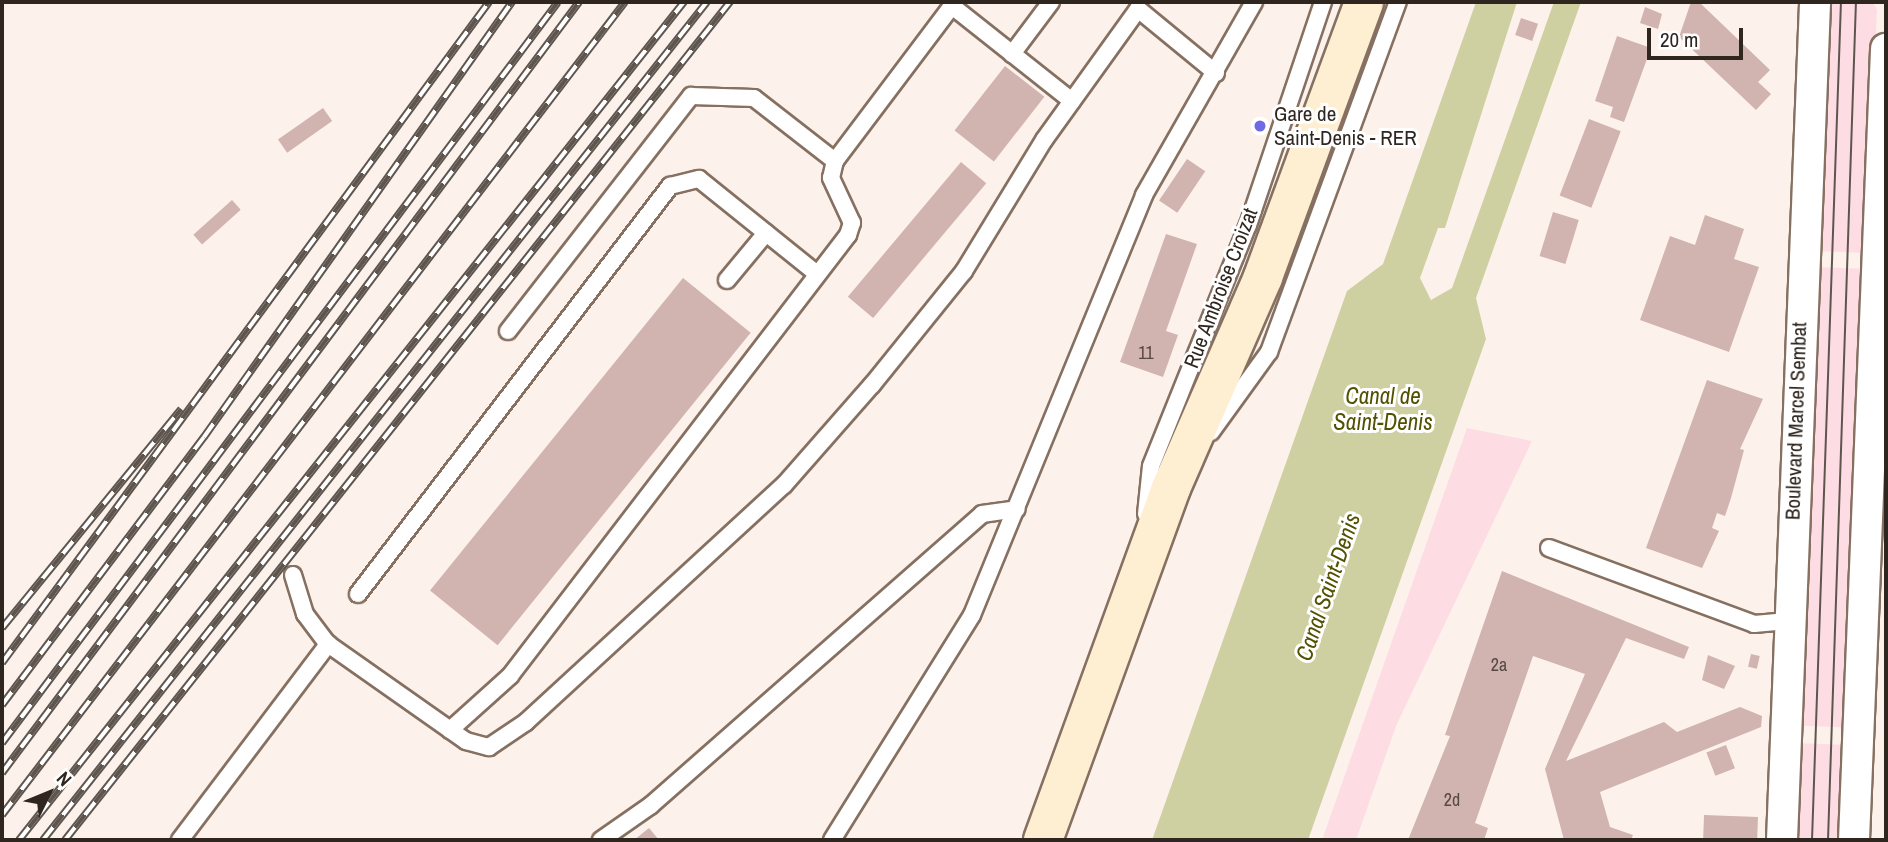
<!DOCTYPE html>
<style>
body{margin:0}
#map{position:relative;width:1888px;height:842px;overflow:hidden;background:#fcf2eb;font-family:"Archivo Narrow",sans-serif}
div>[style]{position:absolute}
.green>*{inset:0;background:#fddce4;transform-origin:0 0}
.water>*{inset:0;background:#cfd0a1}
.building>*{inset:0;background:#d1b3af;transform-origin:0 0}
.roads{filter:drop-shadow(2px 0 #867061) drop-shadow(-2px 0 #867061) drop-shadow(0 2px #867061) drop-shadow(0 -2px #867061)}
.service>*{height:16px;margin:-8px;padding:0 8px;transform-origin:8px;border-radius:8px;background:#fff}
.minor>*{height:30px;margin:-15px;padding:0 15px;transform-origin:15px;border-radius:15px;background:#fff}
.secondary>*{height:38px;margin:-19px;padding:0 19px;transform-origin:19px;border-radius:19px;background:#feefd3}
.tram>*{height:2px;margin:-1px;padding:0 1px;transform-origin:1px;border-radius:1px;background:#5e554f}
.rail>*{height:8px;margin-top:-4px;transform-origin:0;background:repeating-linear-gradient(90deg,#fff 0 16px,#5e554f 0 32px);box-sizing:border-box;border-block:2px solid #5e554f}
.dots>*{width:19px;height:19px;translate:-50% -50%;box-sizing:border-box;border:4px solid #fff;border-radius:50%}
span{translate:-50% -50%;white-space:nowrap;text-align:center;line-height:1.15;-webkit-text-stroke:6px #fff;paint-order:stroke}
.number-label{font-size:18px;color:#584944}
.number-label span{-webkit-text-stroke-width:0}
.poi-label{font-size:21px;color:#2f2620}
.left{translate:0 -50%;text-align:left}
.street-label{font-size:21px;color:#2f2620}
.water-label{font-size:23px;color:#525100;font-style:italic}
.frame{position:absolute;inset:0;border:4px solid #2f2620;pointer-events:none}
.north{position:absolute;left:14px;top:758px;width:70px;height:70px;-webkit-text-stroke:5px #fff;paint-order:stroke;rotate:47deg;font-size:19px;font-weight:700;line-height:28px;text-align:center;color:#2f2620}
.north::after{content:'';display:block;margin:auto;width:24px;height:32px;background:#2f2620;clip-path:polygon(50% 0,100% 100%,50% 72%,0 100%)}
.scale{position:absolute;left:1647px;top:28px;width:96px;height:32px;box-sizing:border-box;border:4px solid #2f2620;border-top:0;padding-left:9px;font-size:21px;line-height:24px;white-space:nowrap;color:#2f2620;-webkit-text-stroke:5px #fff;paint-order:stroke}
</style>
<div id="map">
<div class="green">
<i style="clip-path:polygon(1829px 2px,1873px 2px,1877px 10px,1866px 253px,1816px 251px)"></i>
<i style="left:1815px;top:267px;width:50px;height:459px;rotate:2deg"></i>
<i style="clip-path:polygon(1467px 428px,1532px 441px,1396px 726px,1356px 840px,1322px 840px)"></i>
<i style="left:1793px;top:743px;width:52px;height:97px;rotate:2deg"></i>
</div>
<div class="water">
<i style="clip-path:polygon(1476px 2px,1517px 2px,1445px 228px,1438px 228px,1420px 278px,1431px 300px,1452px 288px,1554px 2px,1581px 2px,1476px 298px,1486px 339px,1308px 840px,1152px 840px,1347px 291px,1383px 264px)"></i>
</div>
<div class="building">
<i style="clip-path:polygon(1691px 2px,1699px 2px,1770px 70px,1758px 82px,1771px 94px,1756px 110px,1679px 37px)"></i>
<i style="clip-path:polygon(1645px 7px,1662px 14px,1658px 29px,1640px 23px)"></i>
<i style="left:1521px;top:18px;width:18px;height:18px;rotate:19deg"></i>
<i style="clip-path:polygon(1617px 36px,1651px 48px,1624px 122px,1610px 117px,1613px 107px,1595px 101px)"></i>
<i style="left:1005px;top:66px;width:50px;height:82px;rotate:38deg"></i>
<i style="left:323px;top:108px;width:16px;height:55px;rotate:55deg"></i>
<i style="left:1589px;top:119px;width:34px;height:82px;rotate:21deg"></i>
<i style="left:1187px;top:159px;width:22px;height:50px;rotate:34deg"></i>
<i style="left:961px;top:162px;width:33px;height:176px;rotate:40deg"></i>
<i style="left:232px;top:200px;width:13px;height:52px;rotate:48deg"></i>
<i style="left:1553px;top:212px;width:27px;height:46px;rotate:17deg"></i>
<i style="clip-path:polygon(1705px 215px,1744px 229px,1734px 259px,1759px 267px,1729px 352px,1640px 320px,1670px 236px,1695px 245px)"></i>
<i style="clip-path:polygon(1166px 234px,1197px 244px,1166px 331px,1178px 335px,1163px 377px,1120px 362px)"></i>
<i style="left:683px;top:278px;width:87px;height:402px;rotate:39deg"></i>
<i style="clip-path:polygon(1707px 380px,1763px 399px,1740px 449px,1744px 450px,1731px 498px,1725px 516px,1717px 513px,1712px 528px,1719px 531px,1702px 568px,1646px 548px)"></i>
<i style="clip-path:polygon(1502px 571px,1689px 647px,1684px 659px,1626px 638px,1566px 761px,1664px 722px,1677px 732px,1740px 707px,1762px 716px,1761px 727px,1600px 792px,1610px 827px,1633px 835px,1631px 840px,1564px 840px,1545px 769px,1585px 674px,1533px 656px,1475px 823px,1488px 828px,1484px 840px,1408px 840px,1450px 736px,1445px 735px)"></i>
<i style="left:1751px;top:654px;width:9px;height:13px;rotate:13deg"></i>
<i style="clip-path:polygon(1708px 655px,1735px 666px,1724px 689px,1702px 680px)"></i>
<i style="left:1726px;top:745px;width:25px;height:21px;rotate:69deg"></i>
<i style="left:1704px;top:815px;width:54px;height:25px;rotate:2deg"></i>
<i style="clip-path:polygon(649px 828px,659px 840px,634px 840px)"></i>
</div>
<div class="roads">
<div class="service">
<i style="left:952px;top:6px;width:153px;rotate:38.4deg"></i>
<i style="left:1012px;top:54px;width:65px;rotate:-53.1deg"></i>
<i style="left:727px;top:280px;width:61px;rotate:-50.3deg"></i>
<i style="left:508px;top:331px;width:298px;rotate:-52.1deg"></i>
<i style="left:691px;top:96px;width:63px;rotate:1.8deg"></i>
<i style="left:754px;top:98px;width:103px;rotate:37.9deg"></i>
<i style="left:1211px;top:432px;width:99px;rotate:-54.1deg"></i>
<i style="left:1269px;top:352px;width:373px;rotate:-69.8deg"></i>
<i style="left:1146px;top:514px;width:48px;rotate:-84.1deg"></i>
<i style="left:1151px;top:466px;width:260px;rotate:-68.1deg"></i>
<i style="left:1248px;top:225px;width:235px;rotate:-71.4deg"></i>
<i style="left:1549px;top:548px;width:219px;rotate:20.3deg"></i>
<i style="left:1754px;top:624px;width:34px;rotate:-5deg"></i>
<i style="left:293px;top:575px;width:41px;rotate:72.9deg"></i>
<i style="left:305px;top:614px;width:38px;rotate:53deg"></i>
<i style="left:328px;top:644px;width:169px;rotate:35.1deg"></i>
<i style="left:466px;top:741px;width:24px;rotate:15deg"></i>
<i style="left:489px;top:747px;width:45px;rotate:-34deg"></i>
<i style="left:526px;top:722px;width:350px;rotate:-42.6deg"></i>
<i style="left:784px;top:485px;width:133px;rotate:-48.7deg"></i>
<i style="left:872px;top:385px;width:146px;rotate:-51.1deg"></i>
<i style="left:964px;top:271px;width:153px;rotate:-58.6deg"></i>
<i style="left:1044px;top:140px;width:161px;rotate:-54.3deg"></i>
<i style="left:1138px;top:9px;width:101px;rotate:39.4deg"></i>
<i style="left:358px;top:594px;width:514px;rotate:-52.59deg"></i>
<i style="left:670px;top:186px;width:30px;rotate:-14deg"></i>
<i style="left:699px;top:179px;width:151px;rotate:38.8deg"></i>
<i style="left:450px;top:730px;width:81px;rotate:-42deg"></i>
<i style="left:510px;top:676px;width:556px;rotate:-52.53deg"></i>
<i style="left:848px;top:235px;width:13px;rotate:-72deg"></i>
<i style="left:852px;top:223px;width:50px;rotate:-115deg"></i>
<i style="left:831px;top:178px;width:17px;rotate:-77deg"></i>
<i style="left:835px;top:161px;width:199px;rotate:-53deg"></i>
<i style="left:180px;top:840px;width:246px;rotate:-52.9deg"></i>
<i style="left:601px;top:840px;width:60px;rotate:-34.8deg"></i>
<i style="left:650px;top:806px;width:442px;rotate:-41.3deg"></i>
<i style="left:982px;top:514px;width:35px;rotate:-8deg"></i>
<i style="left:832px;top:840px;width:265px;rotate:-58.1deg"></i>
<i style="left:972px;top:615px;width:454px;rotate:-67.7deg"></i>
<i style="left:1144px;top:195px;width:222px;rotate:-60.3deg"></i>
</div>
<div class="minor">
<i style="left:1782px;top:840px;width:839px;rotate:-87.74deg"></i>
<i style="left:1854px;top:840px;width:792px;rotate:-87.68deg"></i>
</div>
<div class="secondary">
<i style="left:1043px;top:840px;width:375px;rotate:-70deg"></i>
<i style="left:1171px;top:488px;width:230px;rotate:-66.4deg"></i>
<i style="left:1263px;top:277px;width:293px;rotate:-69.8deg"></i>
</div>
</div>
<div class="tram">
<i style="left:1812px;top:840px;width:839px;rotate:-88.02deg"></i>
<i style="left:1828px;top:840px;width:838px;rotate:-88.09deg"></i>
</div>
<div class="rail">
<i style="left:2px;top:628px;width:283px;rotate:-50.7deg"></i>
<i style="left:2px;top:663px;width:821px;rotate:-53.62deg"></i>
<i style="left:2px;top:705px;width:336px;rotate:-53deg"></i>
<i style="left:204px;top:437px;width:533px;rotate:-54.7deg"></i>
<i style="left:2px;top:743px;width:926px;rotate:-53.12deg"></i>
<i style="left:2px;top:773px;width:963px;rotate:-53.19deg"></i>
<i style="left:2px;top:815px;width:1024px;rotate:-52.54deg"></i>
<i style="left:19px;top:840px;width:1070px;rotate:-51.57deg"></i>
<i style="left:43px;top:840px;width:1069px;rotate:-51.61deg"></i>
<i style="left:65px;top:840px;width:1070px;rotate:-51.57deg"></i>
</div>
<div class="dots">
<i style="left:1260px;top:126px;background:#6f69e3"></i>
</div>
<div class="number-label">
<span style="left:1146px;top:353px">11</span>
<span style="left:1499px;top:665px">2a</span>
<span style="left:1452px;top:800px">2d</span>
</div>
<div class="poi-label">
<span class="left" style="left:1274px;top:126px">Gare de<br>Saint-Denis - RER</span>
</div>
<div class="street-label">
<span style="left:1221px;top:288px;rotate:-69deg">Rue Ambroise Croizat</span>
<span style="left:1796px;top:421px;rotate:-88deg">Boulevard Marcel Sembat</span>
</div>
<div class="water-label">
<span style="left:1383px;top:409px">Canal de<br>Saint-Denis</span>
<span style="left:1328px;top:587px;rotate:-71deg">Canal Saint-Denis</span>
</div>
<div class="frame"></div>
<div class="north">N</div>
<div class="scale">20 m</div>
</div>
